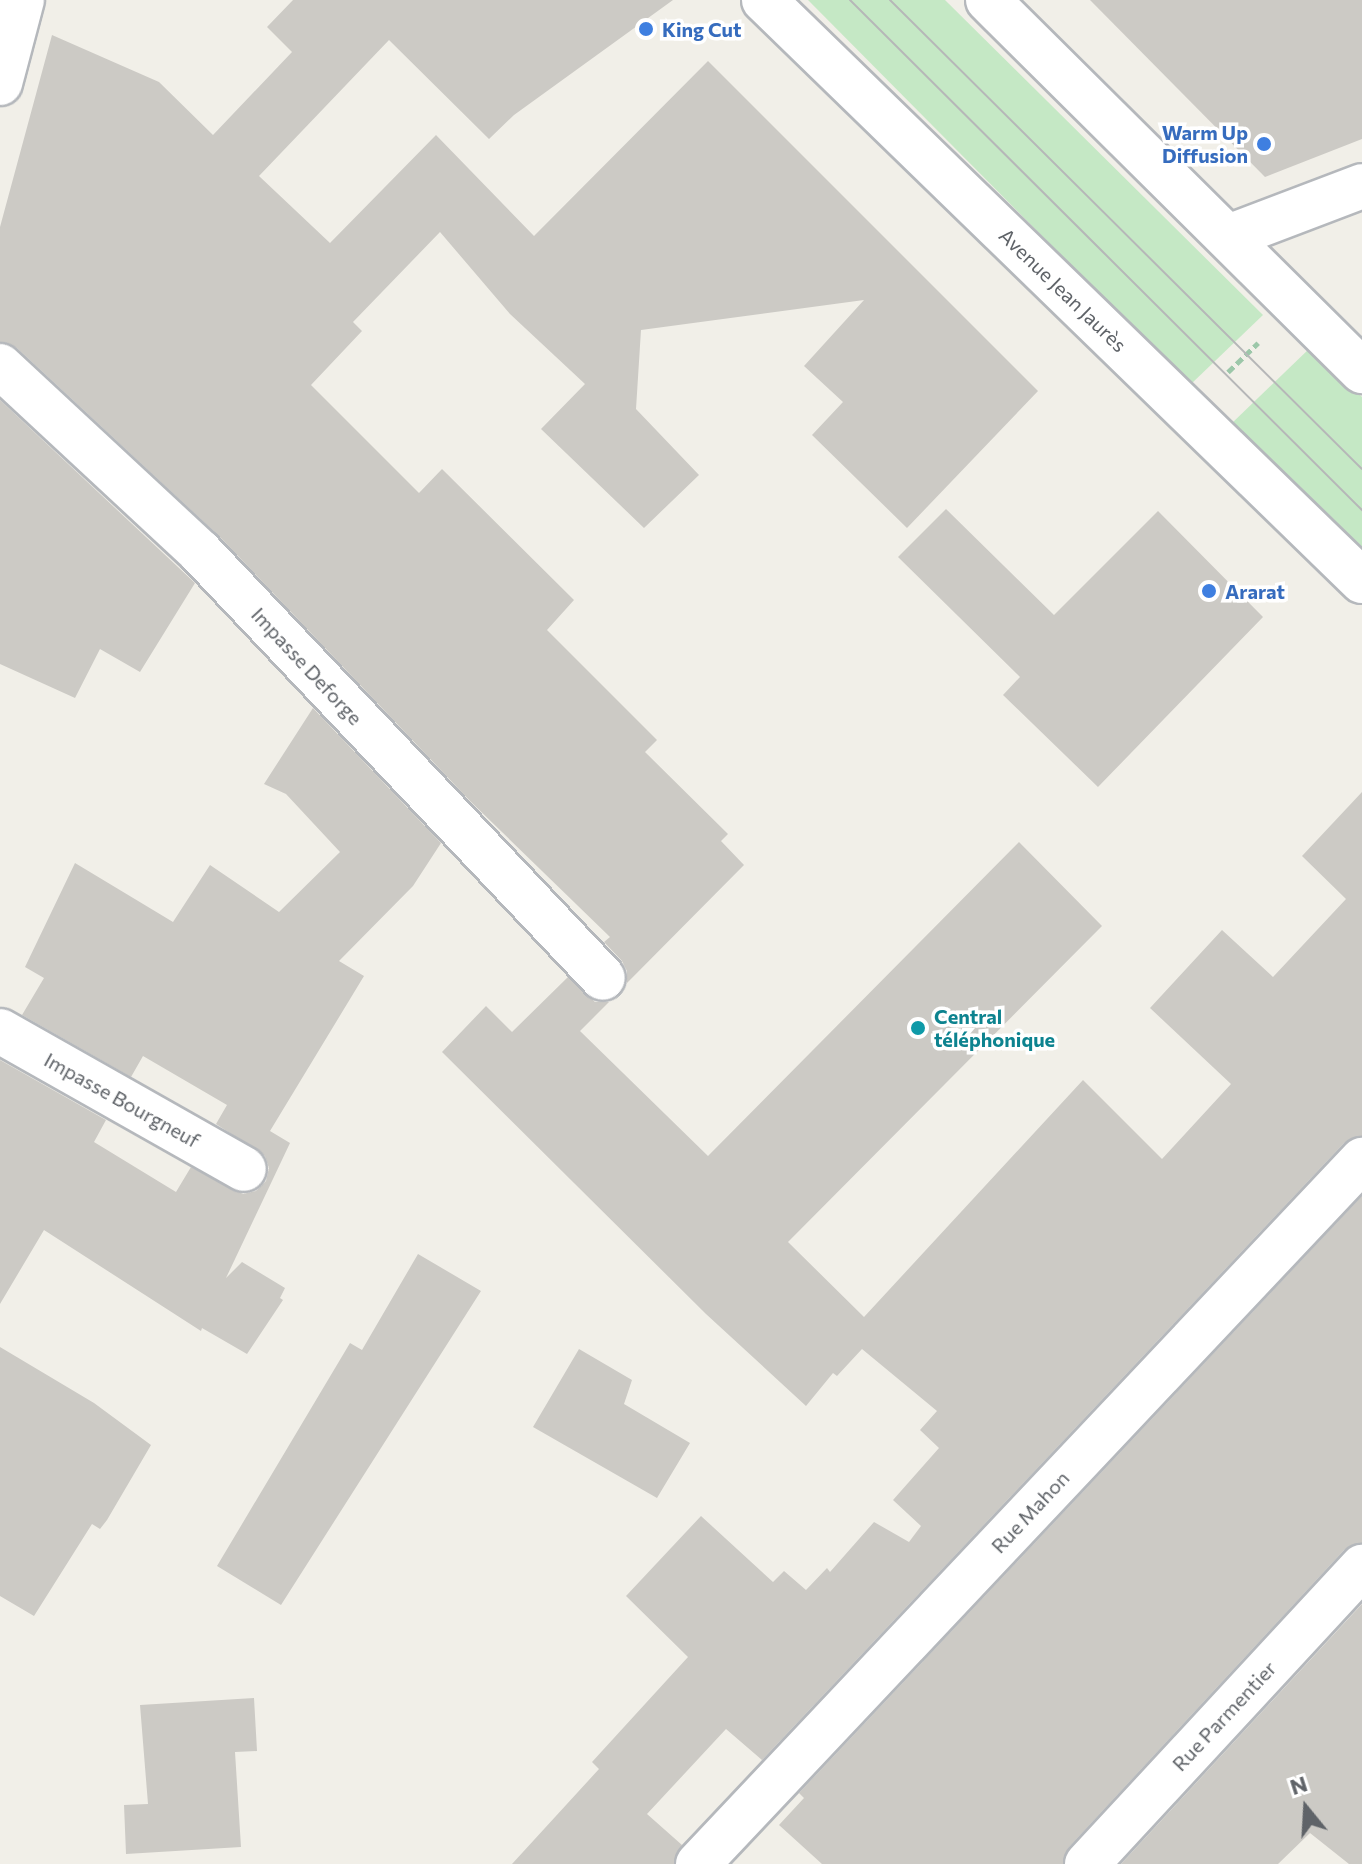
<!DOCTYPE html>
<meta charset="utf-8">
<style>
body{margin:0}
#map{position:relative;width:1362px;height:1864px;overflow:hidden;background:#f1efe8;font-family:Commissioner,sans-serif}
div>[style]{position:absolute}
.green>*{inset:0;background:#c5e8c5}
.building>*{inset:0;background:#cccac5}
.path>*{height:5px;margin-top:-2.5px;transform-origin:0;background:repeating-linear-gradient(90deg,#9cc7a9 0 8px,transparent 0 12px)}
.roads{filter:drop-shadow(2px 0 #b5b8bc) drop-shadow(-2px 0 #b5b8bc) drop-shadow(0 2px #b5b8bc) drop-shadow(0 -2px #b5b8bc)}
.street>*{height:44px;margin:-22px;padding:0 22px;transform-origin:22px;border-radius:22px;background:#fff}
.secondary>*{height:44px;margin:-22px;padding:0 22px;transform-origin:22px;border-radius:22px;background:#fff}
.tram>*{height:2px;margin:-1px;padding:0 1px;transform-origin:1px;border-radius:1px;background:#b6b7b8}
.dots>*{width:22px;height:22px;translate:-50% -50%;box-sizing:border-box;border:4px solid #fff;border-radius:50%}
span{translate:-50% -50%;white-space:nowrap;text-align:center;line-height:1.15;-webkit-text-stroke:7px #fff;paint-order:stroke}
.shop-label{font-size:20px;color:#366cbe;font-weight:700}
.left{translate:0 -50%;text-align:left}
.right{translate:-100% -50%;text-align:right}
.street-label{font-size:20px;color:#5f6368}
.culture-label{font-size:20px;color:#0d838f;font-weight:700}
.north{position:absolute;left:1266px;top:1768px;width:80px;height:80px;-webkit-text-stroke:6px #fff;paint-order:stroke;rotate:342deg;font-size:22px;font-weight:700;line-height:32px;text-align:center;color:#5f6368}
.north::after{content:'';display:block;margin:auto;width:28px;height:36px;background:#5f6368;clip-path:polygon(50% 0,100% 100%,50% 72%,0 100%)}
</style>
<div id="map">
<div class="green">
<i style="clip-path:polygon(808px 0,945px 0,1263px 315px,1190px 385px)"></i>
<i style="clip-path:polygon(1311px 347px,1362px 397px,1362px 552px,1231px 424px)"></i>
</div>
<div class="building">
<i style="clip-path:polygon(293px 0,673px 0,514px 115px,489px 139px,389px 40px,259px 176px,330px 243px,436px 135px,534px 236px,708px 61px,1038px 391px,907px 528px,812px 435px,843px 402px,804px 366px,864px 300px,641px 330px,636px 409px,699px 475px,644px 528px,541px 429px,585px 384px,510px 314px,440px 232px,353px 322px,362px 331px,311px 385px,419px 493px,442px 469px,574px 600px,547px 630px,657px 740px,645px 752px,728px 834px,721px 841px,744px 865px,627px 983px,627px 971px,622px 961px,604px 942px,610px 937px,470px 801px,218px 535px,17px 348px,0 342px,0 227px,52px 35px,159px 82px,213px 135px,292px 52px,267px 27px)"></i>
<i style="clip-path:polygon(1090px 0,1362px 0,1362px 139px,1265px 177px)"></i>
<i style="clip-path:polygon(0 400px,195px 583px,140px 672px,100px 649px,75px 698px,0 664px)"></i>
<i style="clip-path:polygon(946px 509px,1054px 615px,1158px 511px,1263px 617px,1098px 787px,1003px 695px,1020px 677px,898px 557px)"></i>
<i style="clip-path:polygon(313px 708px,441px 843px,413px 886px,339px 961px,364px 976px,270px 1131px,290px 1143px,226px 1278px,242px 1262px,285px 1288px,280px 1298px,283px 1300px,247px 1354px,202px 1328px,201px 1331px,44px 1230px,0 1304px,0 1060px,106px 1120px,94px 1142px,176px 1192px,191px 1167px,243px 1194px,256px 1191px,266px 1181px,269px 1168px,265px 1156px,216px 1124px,227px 1105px,143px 1056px,131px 1077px,22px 1015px,44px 978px,25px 967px,75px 863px,173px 922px,210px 865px,279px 912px,340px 852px,286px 794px,264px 784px)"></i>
<i style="clip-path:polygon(1362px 792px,1362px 1136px,1344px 1143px,762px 1760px,726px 1729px,647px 1814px,682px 1845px,674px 1864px,512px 1864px,599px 1769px,592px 1762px,688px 1657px,626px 1596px,701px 1516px,773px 1582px,784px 1571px,806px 1590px,827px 1568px,830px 1572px,874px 1522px,909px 1542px,921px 1526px,893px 1500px,939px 1448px,920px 1430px,937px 1411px,862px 1349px,837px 1376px,833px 1373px,806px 1406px,706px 1314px,442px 1052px,486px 1006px,512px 1032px,568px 977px,595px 1002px,609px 1002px,580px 1031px,708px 1156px,1019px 842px,1102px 926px,788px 1242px,864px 1317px,1083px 1080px,1162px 1159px,1231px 1084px,1150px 1008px,1222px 930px,1273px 977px,1346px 899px,1302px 856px)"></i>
<i style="clip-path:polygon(1362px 1196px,1362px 1543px,1344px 1550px,1069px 1847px,1063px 1864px,822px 1864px,779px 1825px,804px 1798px,799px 1793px)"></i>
<i style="clip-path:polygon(418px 1254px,481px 1291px,281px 1605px,217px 1566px,350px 1343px,362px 1350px)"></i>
<i style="clip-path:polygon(0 1347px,94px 1403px,151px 1445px,107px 1520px,100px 1529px,92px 1524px,34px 1616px,0 1596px)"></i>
<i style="clip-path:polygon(579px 1349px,632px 1380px,624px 1404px,690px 1443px,657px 1498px,533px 1427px)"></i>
<i style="clip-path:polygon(1362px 1604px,1362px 1864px,1349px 1864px,1310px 1833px,1278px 1864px,1121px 1864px)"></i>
<i style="clip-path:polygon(254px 1698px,257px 1751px,235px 1752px,241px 1847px,126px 1854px,124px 1805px,148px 1804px,140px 1705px)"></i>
</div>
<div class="path">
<i style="left:1228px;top:372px;width:42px;rotate:-44deg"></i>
</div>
<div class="roads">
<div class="street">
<i style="left:0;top:83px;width:86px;rotate:-75.2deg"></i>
<i style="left:1228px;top:237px;width:143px;rotate:-20.8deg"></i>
<i style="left:0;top:366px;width:273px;rotate:42.9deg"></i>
<i style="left:200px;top:552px;width:586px;rotate:46.59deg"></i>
<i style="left:0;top:1031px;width:280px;rotate:29.5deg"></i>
<i style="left:698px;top:1864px;width:968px;rotate:-46.67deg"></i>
<i style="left:1087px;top:1864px;width:405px;rotate:-47.2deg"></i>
</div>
<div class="secondary">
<i style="left:764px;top:0;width:834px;rotate:44.17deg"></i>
<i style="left:988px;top:0;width:527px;rotate:44.77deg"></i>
</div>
</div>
<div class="tram">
<i style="left:850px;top:0;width:723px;rotate:44.89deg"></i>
<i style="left:890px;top:0;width:665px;rotate:44.82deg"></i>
</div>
<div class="dots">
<i style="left:646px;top:29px;background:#3f7fe0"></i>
<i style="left:1264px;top:144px;background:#3f7fe0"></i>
<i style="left:1209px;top:591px;background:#3f7fe0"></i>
<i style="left:918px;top:1028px;background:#0f9aa8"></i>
</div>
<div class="shop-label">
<span class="left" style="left:662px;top:29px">King Cut</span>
<span class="right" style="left:1248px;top:144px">Warm Up<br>Diffusion</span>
<span class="left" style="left:1225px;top:591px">Ararat</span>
</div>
<div class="street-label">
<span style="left:1063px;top:290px;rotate:44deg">Avenue Jean Jaurès</span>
<span style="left:307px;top:666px;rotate:47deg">Impasse Deforge</span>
<span style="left:122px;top:1100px;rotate:29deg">Impasse Bourgneuf</span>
<span style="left:1030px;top:1512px;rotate:-47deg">Rue Mahon</span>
<span style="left:1224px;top:1716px;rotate:-47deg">Rue Parmentier</span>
</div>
<div class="culture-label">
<span class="left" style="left:934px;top:1028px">Central<br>téléphonique</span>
</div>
<div class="north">N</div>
</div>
